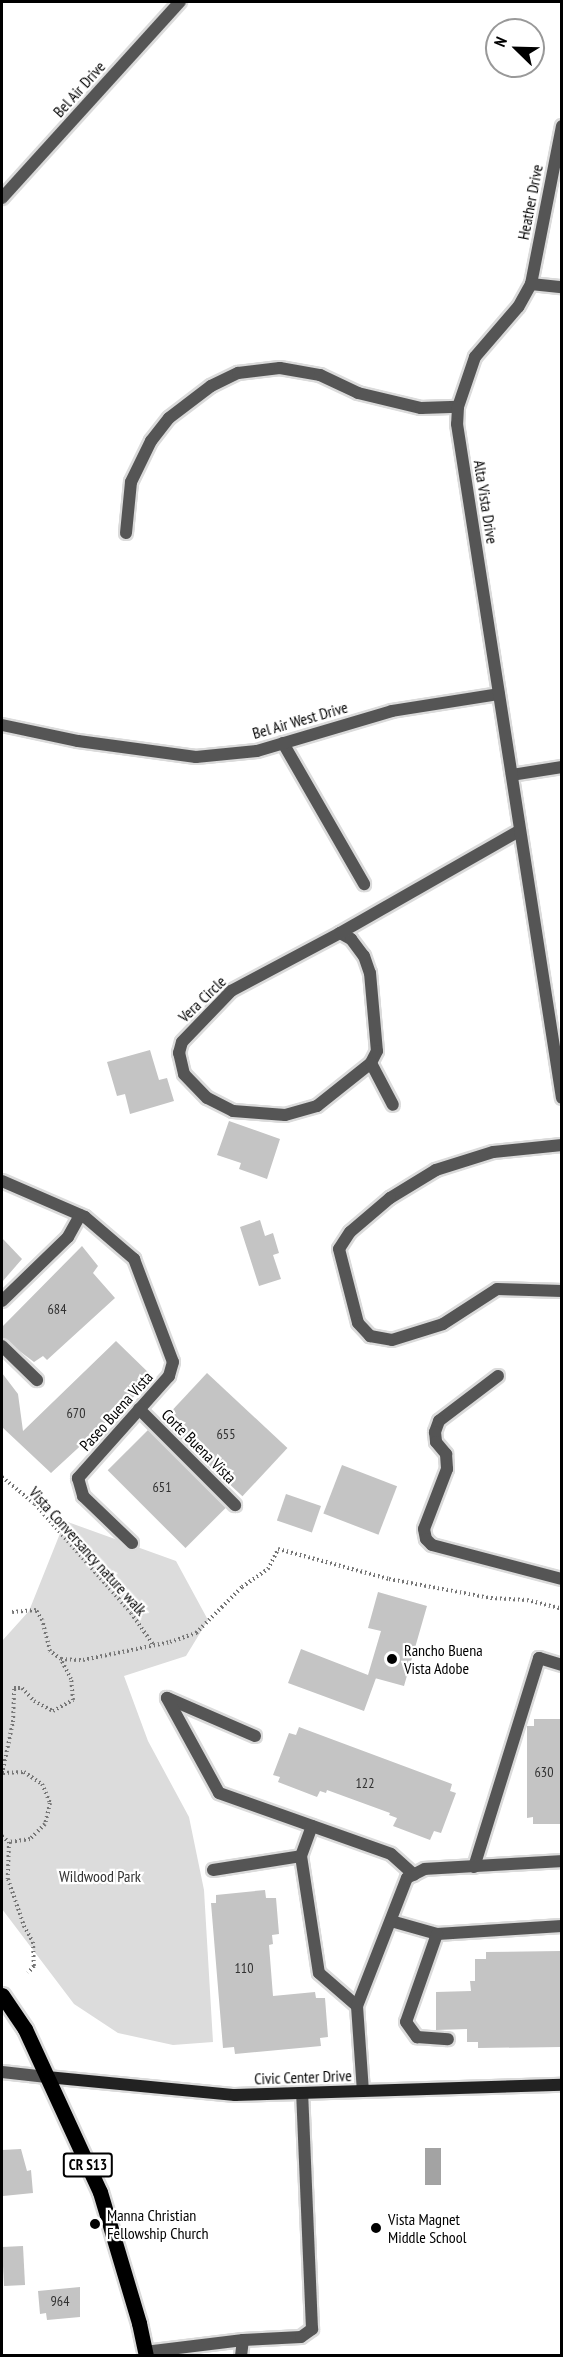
<!DOCTYPE html>
<style>
body{margin:0}
#map{position:relative;width:563px;height:2357px;overflow:hidden;background:#fff;font-family:"PT Sans Narrow",sans-serif}
div>[style]{position:absolute}
.green>*{inset:0;background:#dcdcdc}
.water>*{inset:0;background:#a3a3a3;transform-origin:0 0}
.building>*{inset:0;background:#c4c4c4;transform-origin:0 0}
.path>*{height:4px;margin-top:-2px;transform-origin:0;background:repeating-linear-gradient(90deg,#777 0 1.5px,transparent 0 4.5px)}
.roads{filter:drop-shadow(2px 0 #dbdbdb) drop-shadow(-2px 0 #dbdbdb) drop-shadow(0 2px #dbdbdb) drop-shadow(0 -2px #dbdbdb)}
.service>*{height:12px;margin:-6px;padding:0 6px;transform-origin:6px;border-radius:6px;background:#555}
.minor>*{height:12px;margin:-6px;padding:0 6px;transform-origin:6px;border-radius:6px;background:#555}
.tertiary>*{height:12px;margin:-6px;padding:0 6px;transform-origin:6px;border-radius:6px;background:#555}
.secondary>*{height:12px;margin:-6px;padding:0 6px;transform-origin:6px;border-radius:6px;background:#222}
.primary>*{height:15px;margin:-7.5px;padding:0 7.5px;transform-origin:7.5px;border-radius:7.5px;background:#000}
.dots>*{width:16px;height:16px;translate:-50% -50%;box-sizing:border-box;border:3px solid #fff;border-radius:50%}
span{translate:-50% -50%;white-space:nowrap;text-align:center;line-height:1.15;-webkit-text-stroke:4.5px #fff;paint-order:stroke}
.number-label{font-size:14px;color:#313131}
.number-label span{-webkit-text-stroke-width:0}
.shield-label span{padding:2px 4px;background:#fff;border:2px solid;border-radius:4px;-webkit-text-stroke-width:0}
.shield-label{font-size:15px;color:#000;font-weight:700}
.street-label{font-size:16px;color:#000}
.poi-label{font-size:16px;color:#000}
.left{translate:0 -50%;text-align:left}
.park-label{font-size:16px;color:#333}
.frame{position:absolute;inset:0;border:3px solid #000;pointer-events:none}
.north{position:absolute;left:485px;top:18px;width:60px;height:60px;box-sizing:border-box;background:#fff;border:2px solid #999;border-radius:50%;rotate:293deg;font-size:16px;font-weight:700;line-height:24px;text-align:center;color:#000}
.north::after{content:'';display:block;margin:auto;width:21px;height:27px;background:#000;clip-path:polygon(50% 0,100% 100%,50% 72%,0 100%)}
</style>
<div id="map">
<div class="green">
<i style="clip-path:polygon(65px 1521px,176px 1561px,208px 1620px,186px 1656px,124px 1676px,148px 1741px,189px 1817px,204px 1890px,213px 2042px,173px 2045px,118px 2033px,74px 2004px,2px 1909px,2px 1641px,29px 1611px)"></i>
</div>
<div class="water">
<i style="left:425px;top:2148px;width:16px;height:37px"></i>
</div>
<div class="building">
<i style="clip-path:polygon(150px 1050px,159px 1080px,167px 1078px,174px 1101px,130px 1114px,125px 1094px,117px 1096px,107px 1062px)"></i>
<i style="clip-path:polygon(229px 1121px,280px 1139px,267px 1179px,239px 1169px,241px 1163px,217px 1155px)"></i>
<i style="clip-path:polygon(260px 1220px,265px 1236px,273px 1233px,279px 1253px,273px 1255px,281px 1279px,259px 1286px,240px 1227px)"></i>
<i style="clip-path:polygon(2px 1238px,22px 1259px,2px 1282px)"></i>
<i style="clip-path:polygon(82px 1246px,98px 1266px,93px 1273px,115px 1298px,47px 1360px,43px 1356px,34px 1362px,2px 1338px,2px 1327px)"></i>
<i style="clip-path:polygon(116px 1341px,154px 1378px,51px 1473px,2px 1427px,2px 1373px,18px 1394px,23px 1431px)"></i>
<i style="left:207px;top:1373px;width:110px;height:66px;rotate:43deg"></i>
<i style="left:148px;top:1430px;width:110px;height:57px;rotate:45deg"></i>
<i style="left:342px;top:1465px;width:59px;height:52px;rotate:21deg"></i>
<i style="left:286px;top:1494px;width:37px;height:28px;rotate:19deg"></i>
<i style="clip-path:polygon(378px 1592px,427px 1606px,404px 1686px,371px 1677px,376px 1678px,364px 1711px,288px 1683px,301px 1649px,368px 1675px,381px 1631px,368px 1628px)"></i>
<i style="clip-path:polygon(534px 1719px,561px 1719px,561px 1824px,533px 1824px,533px 1817px,527px 1818px,527px 1726px,534px 1726px)"></i>
<i style="clip-path:polygon(299px 1727px,452px 1784px,450px 1791px,456px 1793px,441px 1833px,434px 1831px,430px 1840px,393px 1826px,397px 1818px,389px 1815px,390px 1813px,327px 1790px,326px 1793px,320px 1791px,317px 1797px,278px 1782px,280px 1777px,273px 1775px,289px 1733px,296px 1735px)"></i>
<i style="clip-path:polygon(265px 1890px,266px 1898px,276px 1898px,279px 1934px,272px 1935px,273px 1944px,269px 1945px,273px 1996px,315px 1992px,316px 1998px,325px 1998px,328px 2037px,320px 2038px,321px 2046px,235px 2054px,234px 2047px,223px 2048px,211px 1903px,216px 1903px,216px 1895px)"></i>
<i style="clip-path:polygon(561px 1951px,561px 2047px,478px 2048px,478px 2042px,467px 2042px,467px 2029px,436px 2030px,436px 1992px,471px 1991px,470px 1981px,475px 1981px,475px 1959px,486px 1959px,486px 1952px)"></i>
<i style="clip-path:polygon(21px 2149px,27px 2171px,31px 2170px,33px 2193px,3px 2196px,2px 2150px)"></i>
<i style="left:23px;top:2246px;width:39px;height:21px;rotate:87deg"></i>
<i style="clip-path:polygon(80px 2287px,80px 2317px,47px 2320px,46px 2313px,40px 2314px,38px 2291px)"></i>
</div>
<div class="path">
<i style="left:2px;top:1477px;width:43px;rotate:39.3deg"></i>
<i style="left:35px;top:1504px;width:145px;rotate:48.6deg"></i>
<i style="left:131px;top:1613px;width:38px;rotate:55deg"></i>
<i style="left:61px;top:1659px;width:22px;rotate:3deg"></i>
<i style="left:83px;top:1660px;width:89px;rotate:-11.7deg"></i>
<i style="left:170px;top:1642px;width:28px;rotate:-19deg"></i>
<i style="left:196px;top:1633px;width:65px;rotate:-45deg"></i>
<i style="left:242px;top:1587px;width:32px;rotate:-35deg"></i>
<i style="left:268px;top:1569px;width:22px;rotate:-63deg"></i>
<i style="left:278px;top:1549px;width:115px;rotate:15.1deg"></i>
<i style="left:389px;top:1579px;width:104px;rotate:10.6deg"></i>
<i style="left:491px;top:1598px;width:36px;rotate:3deg"></i>
<i style="left:527px;top:1600px;width:36px;rotate:14deg"></i>
<i style="left:3px;top:1773px;width:21px;rotate:-3deg"></i>
<i style="left:24px;top:1772px;width:22px;rotate:34deg"></i>
<i style="left:42px;top:1784px;width:21px;rotate:67deg"></i>
<i style="left:50px;top:1803px;width:22px;rotate:103deg"></i>
<i style="left:45px;top:1824px;width:21px;rotate:135deg"></i>
<i style="left:30px;top:1839px;width:21px;rotate:172deg"></i>
<i style="left:2px;top:1774px;width:53px;rotate:-78.1deg"></i>
<i style="left:13px;top:1722px;width:34px;rotate:-88deg"></i>
<i style="left:14px;top:1688px;width:8px"></i>
<i style="left:22px;top:1688px;width:18px;rotate:47deg"></i>
<i style="left:34px;top:1701px;width:21px;rotate:28deg"></i>
<i style="left:53px;top:1711px;width:23px;rotate:-29deg"></i>
<i style="left:73px;top:1700px;width:21px;rotate:-95deg"></i>
<i style="left:71px;top:1679px;width:22px;rotate:-117deg"></i>
<i style="left:61px;top:1659px;width:14px;rotate:-144deg"></i>
<i style="left:50px;top:1651px;width:32px;rotate:-104deg"></i>
<i style="left:42px;top:1620px;width:12px;rotate:-121deg"></i>
<i style="left:36px;top:1610px;width:24px;rotate:175deg"></i>
<i style="left:2px;top:1836px;width:9px;rotate:41deg"></i>
<i style="left:9px;top:1842px;width:37px;rotate:92deg"></i>
<i style="left:8px;top:1879px;width:50px;rotate:71.2deg"></i>
<i style="left:24px;top:1926px;width:18px;rotate:61deg"></i>
<i style="left:33px;top:1942px;width:24px;rotate:88deg"></i>
<i style="left:34px;top:1966px;width:9px;rotate:131deg"></i>
</div>
<div class="roads">
<div class="service">
<i style="left:283px;top:743px;width:163px;rotate:60.1deg"></i>
<i style="left:562px;top:1145px;width:69px;rotate:174.2deg"></i>
<i style="left:493px;top:1152px;width:60px;rotate:162.5deg"></i>
<i style="left:436px;top:1170px;width:54px;rotate:148.7deg"></i>
<i style="left:390px;top:1198px;width:52px;rotate:139.6deg"></i>
<i style="left:350px;top:1232px;width:20px;rotate:123deg"></i>
<i style="left:339px;top:1249px;width:76px;rotate:75.6deg"></i>
<i style="left:358px;top:1323px;width:18px;rotate:47deg"></i>
<i style="left:370px;top:1336px;width:22px;rotate:10deg"></i>
<i style="left:392px;top:1340px;width:53px;rotate:-17.4deg"></i>
<i style="left:443px;top:1324px;width:64px;rotate:-32.9deg"></i>
<i style="left:497px;top:1289px;width:65px;rotate:1.8deg"></i>
<i style="left:498px;top:1376px;width:74px;rotate:142.7deg"></i>
<i style="left:439px;top:1421px;width:12px;rotate:110deg"></i>
<i style="left:435px;top:1432px;width:10px;rotate:84deg"></i>
<i style="left:436px;top:1442px;width:16px;rotate:50deg"></i>
<i style="left:446px;top:1454px;width:15px;rotate:86deg"></i>
<i style="left:447px;top:1469px;width:64px;rotate:111deg"></i>
<i style="left:424px;top:1529px;width:10px;rotate:79deg"></i>
<i style="left:426px;top:1539px;width:8px;rotate:45deg"></i>
<i style="left:432px;top:1545px;width:134px;rotate:14.7deg"></i>
<i style="left:255px;top:1736px;width:96px;rotate:-156.6deg"></i>
<i style="left:167px;top:1698px;width:108px;rotate:61.3deg"></i>
<i style="left:219px;top:1793px;width:182px;rotate:19.5deg"></i>
<i style="left:391px;top:1854px;width:31px;rotate:42deg"></i>
<i style="left:301px;top:1856px;width:32px;rotate:-70deg"></i>
<i style="left:474px;top:1867px;width:219px;rotate:-72.7deg"></i>
<i style="left:539px;top:1658px;width:24px;rotate:17deg"></i>
<i style="left:213px;top:1870px;width:89px;rotate:-9deg"></i>
<i style="left:301px;top:1856px;width:118px;rotate:81.3deg"></i>
<i style="left:319px;top:1973px;width:50px;rotate:41deg"></i>
<i style="left:357px;top:2006px;width:85px;rotate:86deg"></i>
<i style="left:391px;top:1921px;width:48px;rotate:15.8deg"></i>
<i style="left:437px;top:1934px;width:125px;rotate:-3.7deg"></i>
<i style="left:437px;top:1934px;width:93px;rotate:109.4deg"></i>
<i style="left:406px;top:2022px;width:19px;rotate:54deg"></i>
<i style="left:417px;top:2037px;width:31px;rotate:4deg"></i>
<i style="left:357px;top:2006px;width:137px;rotate:-68.7deg"></i>
<i style="left:407px;top:1878px;width:20px;rotate:-27deg"></i>
<i style="left:425px;top:1869px;width:137px;rotate:-3.3deg"></i>
<i style="left:145px;top:2352px;width:99px;rotate:-7deg"></i>
<i style="left:243px;top:2340px;width:58px;rotate:-3deg"></i>
<i style="left:301px;top:2337px;width:14px;rotate:-36deg"></i>
<i style="left:312px;top:2329px;width:236px;rotate:-92.4deg"></i>
<i style="left:241px;top:2356px;width:16px;rotate:-83deg"></i>
</div>
<div class="minor">
<i style="left:2px;top:198px;width:265px;rotate:-47.8deg"></i>
<i style="left:126px;top:533px;width:51px;rotate:-84.4deg"></i>
<i style="left:131px;top:482px;width:46px;rotate:-64deg"></i>
<i style="left:151px;top:441px;width:29px;rotate:-52deg"></i>
<i style="left:169px;top:418px;width:53px;rotate:-37.3deg"></i>
<i style="left:211px;top:386px;width:30px;rotate:-26deg"></i>
<i style="left:238px;top:373px;width:42px;rotate:-6.8deg"></i>
<i style="left:280px;top:368px;width:41px;rotate:9.9deg"></i>
<i style="left:320px;top:375px;width:42px;rotate:25.3deg"></i>
<i style="left:358px;top:393px;width:65px;rotate:13.4deg"></i>
<i style="left:421px;top:408px;width:37px;rotate:-2deg"></i>
<i style="left:2px;top:725px;width:78px;rotate:11.9deg"></i>
<i style="left:78px;top:741px;width:119px;rotate:7.7deg"></i>
<i style="left:196px;top:757px;width:61px;rotate:-5.6deg"></i>
<i style="left:257px;top:751px;width:141px;rotate:-16.5deg"></i>
<i style="left:392px;top:711px;width:108px;rotate:-9deg"></i>
<i style="left:512px;top:775px;width:51px;rotate:-9.1deg"></i>
<i style="left:340px;top:933px;width:13px;rotate:29deg"></i>
<i style="left:351px;top:939px;width:21px;rotate:53deg"></i>
<i style="left:364px;top:956px;width:18px;rotate:71deg"></i>
<i style="left:370px;top:973px;width:78px;rotate:84.9deg"></i>
<i style="left:377px;top:1051px;width:13px;rotate:117deg"></i>
<i style="left:371px;top:1063px;width:69px;rotate:141.5deg"></i>
<i style="left:317px;top:1106px;width:33px;rotate:164deg"></i>
<i style="left:285px;top:1115px;width:52px;rotate:-175.6deg"></i>
<i style="left:233px;top:1111px;width:29px;rotate:-153deg"></i>
<i style="left:207px;top:1098px;width:33px;rotate:-134deg"></i>
<i style="left:184px;top:1074px;width:22px;rotate:-103deg"></i>
<i style="left:179px;top:1053px;width:11px;rotate:-75deg"></i>
<i style="left:182px;top:1042px;width:71px;rotate:-46.1deg"></i>
<i style="left:231px;top:991px;width:123px;rotate:-28deg"></i>
<i style="left:340px;top:933px;width:206px;rotate:-29.7deg"></i>
<i style="left:371px;top:1063px;width:47px;rotate:62.4deg"></i>
<i style="left:2px;top:1181px;width:90px;rotate:23.4deg"></i>
<i style="left:85px;top:1217px;width:65px;rotate:40.6deg"></i>
<i style="left:134px;top:1259px;width:110px;rotate:69.3deg"></i>
<i style="left:173px;top:1362px;width:15px;rotate:106deg"></i>
<i style="left:169px;top:1376px;width:137px;rotate:131.7deg"></i>
<i style="left:78px;top:1478px;width:19px;rotate:74deg"></i>
<i style="left:83px;top:1496px;width:68px;rotate:43.8deg"></i>
<i style="left:2px;top:1301px;width:92px;rotate:-44.1deg"></i>
<i style="left:68px;top:1237px;width:25px;rotate:-61deg"></i>
<i style="left:2px;top:1346px;width:49px;rotate:44.2deg"></i>
<i style="left:139px;top:1409px;width:136px;rotate:45deg"></i>
</div>
<div class="tertiary">
<i style="left:562px;top:126px;width:161px;rotate:101.1deg"></i>
<i style="left:531px;top:284px;width:26px;rotate:119deg"></i>
<i style="left:518px;top:307px;width:66px;rotate:130.7deg"></i>
<i style="left:475px;top:357px;width:53px;rotate:108.8deg"></i>
<i style="left:458px;top:407px;width:17px;rotate:93deg"></i>
<i style="left:457px;top:424px;width:682px;rotate:81.15deg"></i>
<i style="left:531px;top:284px;width:31px;rotate:6deg"></i>
<i style="left:2px;top:2072px;width:45px;rotate:6.3deg"></i>
</div>
<div class="secondary">
<i style="left:47px;top:2077px;width:189px;rotate:5.5deg"></i>
<i style="left:235px;top:2095px;width:327px;rotate:-1.8deg"></i>
</div>
<div class="primary">
<i style="left:2px;top:1995px;width:41px;rotate:55.9deg"></i>
<i style="left:25px;top:2029px;width:179px;rotate:65.3deg"></i>
<i style="left:100px;top:2192px;width:137px;rotate:73.4deg"></i>
<i style="left:139px;top:2323px;width:34px;rotate:78deg"></i>
</div>
</div>
<div class="dots">
<i style="left:392px;top:1659px;background:#000"></i>
<i style="left:95px;top:2224px;background:#000"></i>
<i style="left:376px;top:2228px;background:#000"></i>
</div>
<div class="number-label">
<span style="left:57px;top:1309px">684</span>
<span style="left:76px;top:1413px">670</span>
<span style="left:226px;top:1434px">655</span>
<span style="left:162px;top:1487px">651</span>
<span style="left:544px;top:1772px">630</span>
<span style="left:365px;top:1783px">122</span>
<span style="left:244px;top:1968px">110</span>
<span style="left:60px;top:2301px">964</span>
</div>
<div class="shield-label">
<span style="left:88px;top:2165px">CR S13</span>
</div>
<div class="street-label">
<span style="left:79px;top:89px;rotate:-48deg">Bel Air Drive</span>
<span style="left:530px;top:202px;rotate:-79deg">Heather Drive</span>
<span style="left:486px;top:502px;rotate:81deg">Alta Vista Drive</span>
<span style="left:300px;top:720px;rotate:-16deg">Bel Air West Drive</span>
<span style="left:202px;top:999px;rotate:-44deg">Vera Circle</span>
<span style="left:116px;top:1411px;rotate:-48deg">Paseo Buena Vista</span>
<span style="left:199px;top:1446px;rotate:45deg">Corte Buena Vista</span>
<span style="left:88px;top:1551px;rotate:48deg">Vista Conversancy nature walk</span>
<span style="left:303px;top:2077px;rotate:-2deg">Civic Center Drive</span>
</div>
<div class="poi-label">
<span class="left" style="left:404px;top:1659px">Rancho Buena<br>Vista Adobe</span>
<span class="left" style="left:107px;top:2224px">Manna Christian<br>Fellowship Church</span>
<span class="left" style="left:388px;top:2228px">Vista Magnet<br>Middle School</span>
</div>
<div class="park-label">
<span style="left:100px;top:1876px">Wildwood Park</span>
</div>
<div class="frame"></div>
<div class="north">N</div>
</div>
